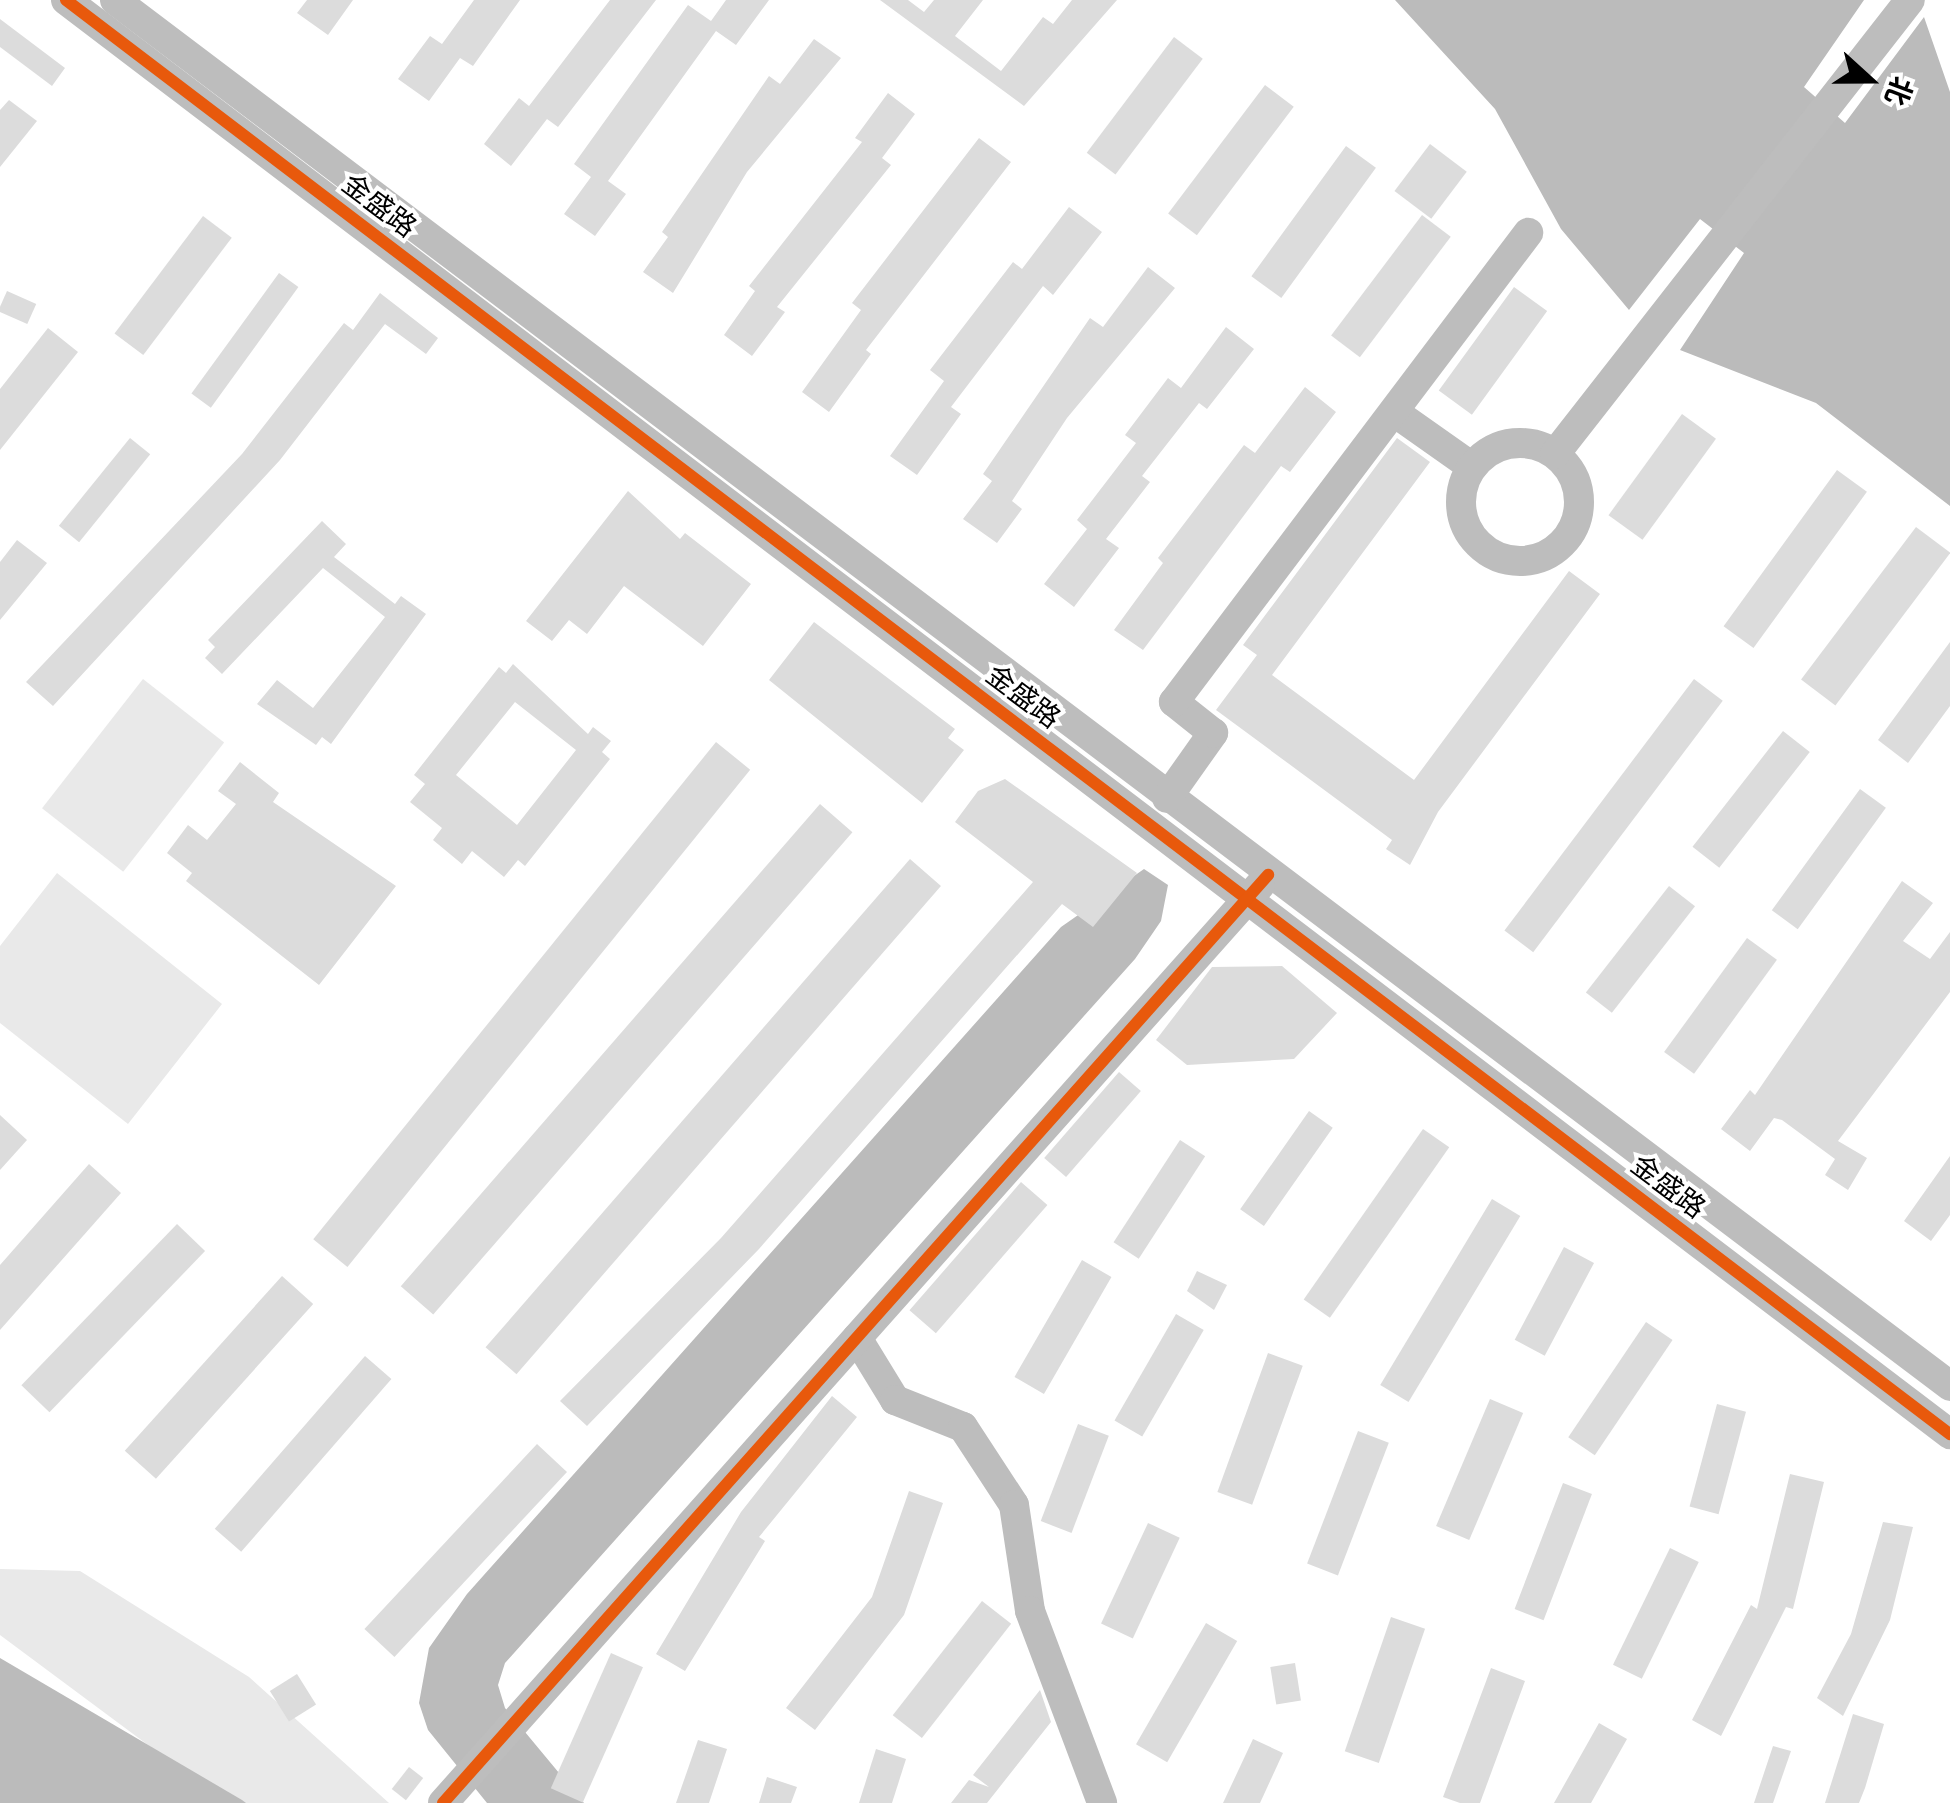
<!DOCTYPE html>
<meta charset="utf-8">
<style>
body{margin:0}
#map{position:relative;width:1950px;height:1803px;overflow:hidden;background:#fff;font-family:Roboto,"Noto Sans SC",sans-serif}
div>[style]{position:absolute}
.green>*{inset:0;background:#e9e9e9;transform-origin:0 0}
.water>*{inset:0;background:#bbb}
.building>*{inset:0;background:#dcdcdc;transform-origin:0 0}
.minor>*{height:30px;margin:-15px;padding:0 15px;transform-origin:15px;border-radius:15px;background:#bdbdbd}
.minor>.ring{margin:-15px;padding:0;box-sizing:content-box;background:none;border:30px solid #bdbdbd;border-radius:50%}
.cycleway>*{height:12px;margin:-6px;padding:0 6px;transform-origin:6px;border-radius:6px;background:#e8590c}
span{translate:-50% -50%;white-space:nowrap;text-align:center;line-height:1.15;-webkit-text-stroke:8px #fff;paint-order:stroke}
.street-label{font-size:28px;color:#000}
.north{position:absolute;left:1820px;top:30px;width:100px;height:100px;-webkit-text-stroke:8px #fff;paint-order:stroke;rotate:111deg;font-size:28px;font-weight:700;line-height:40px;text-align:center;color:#000}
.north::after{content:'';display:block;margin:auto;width:35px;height:45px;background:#000;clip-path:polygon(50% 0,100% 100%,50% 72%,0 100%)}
</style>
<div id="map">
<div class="green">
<i style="left:143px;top:679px;width:103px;height:164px;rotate:38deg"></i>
<i style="clip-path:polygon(57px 873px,222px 1004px,128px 1124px,0 1023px,0 946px)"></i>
<i style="clip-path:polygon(0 1569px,80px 1571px,249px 1677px,389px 1803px,226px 1803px,0 1635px)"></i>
</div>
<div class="water">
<i style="clip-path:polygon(1395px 0,1864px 0,1804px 87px,1845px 123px,1924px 17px,1950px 92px,1950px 506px,1816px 403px,1680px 350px,1744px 253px,1700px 219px,1629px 310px,1561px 229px,1495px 109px)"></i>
<i style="clip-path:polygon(1144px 869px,1168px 885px,1161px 921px,1135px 959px,505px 1663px,498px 1685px,505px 1708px,584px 1803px,487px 1803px,428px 1730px,419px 1703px,429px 1648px,467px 1594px,1061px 927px)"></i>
<i style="clip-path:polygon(0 1658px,242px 1800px,246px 1803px,0 1803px)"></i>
</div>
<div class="building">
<i style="clip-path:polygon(307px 0,353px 0,328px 35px,297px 13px)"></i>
<i style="clip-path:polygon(474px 0,520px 0,473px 66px,460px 58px,429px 101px,398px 79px,430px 36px,442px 44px)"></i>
<i style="clip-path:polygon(610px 0,656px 0,558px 127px,547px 119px,511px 166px,484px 144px,519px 98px,529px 106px)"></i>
<i style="clip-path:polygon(726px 0,769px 0,736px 45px,716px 31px,608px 181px,626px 194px,595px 236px,564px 214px,591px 177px,574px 164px,688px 5px,711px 21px)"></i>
<i style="clip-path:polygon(880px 0,908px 0,924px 12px,934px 0,983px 0,955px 36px,1001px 71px,1043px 17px,1053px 24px,1072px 0,1117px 0,1024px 106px)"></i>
<i style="clip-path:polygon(0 19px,65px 68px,52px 86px,0 47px)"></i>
<i style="left:1174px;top:37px;width:36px;height:145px;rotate:37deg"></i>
<i style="clip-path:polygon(814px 39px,841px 58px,747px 172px,673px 293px,643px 272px,668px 237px,662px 232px,769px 76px,780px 84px)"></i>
<i style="left:1265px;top:85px;width:36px;height:161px;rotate:37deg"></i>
<i style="clip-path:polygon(888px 93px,915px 114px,882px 158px,891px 165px,777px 307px,785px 312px,752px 356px,724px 335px,755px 291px,749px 286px,862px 142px,855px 138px)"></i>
<i style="clip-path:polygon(9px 100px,37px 121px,0 167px,0 110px)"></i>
<i style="clip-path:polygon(979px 138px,1011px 162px,866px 350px,871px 354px,829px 412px,802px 392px,861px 310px,852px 303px)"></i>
<i style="left:1430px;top:144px;width:46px;height:59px;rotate:37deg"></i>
<i style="left:1346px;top:146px;width:37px;height:161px;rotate:36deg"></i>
<i style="clip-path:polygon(1069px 207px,1102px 232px,1053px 295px,1043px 286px,951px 407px,961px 414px,917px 475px,890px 456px,944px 381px,930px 370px,1013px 262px,1022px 269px)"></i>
<i style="left:1422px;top:215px;width:36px;height:151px;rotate:37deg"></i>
<i style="left:203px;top:216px;width:36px;height:147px;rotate:37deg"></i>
<i style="clip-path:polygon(1148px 267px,1175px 288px,1067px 418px,1012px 501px,1022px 509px,997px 543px,963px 519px,992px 481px,983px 474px,1090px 318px,1103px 327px)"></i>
<i style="left:279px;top:273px;width:24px;height:149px;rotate:36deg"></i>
<i style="left:1514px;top:287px;width:41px;height:128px;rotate:36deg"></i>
<i style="left:7px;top:291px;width:32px;height:22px;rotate:24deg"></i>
<i style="clip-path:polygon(380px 293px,438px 338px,426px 354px,385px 324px,280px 460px,53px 706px,26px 682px,242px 454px,344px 323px,353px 330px)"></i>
<i style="clip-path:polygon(1226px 327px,1254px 349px,1207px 409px,1199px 403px,1142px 476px,1150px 482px,1106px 539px,1119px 548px,1074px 607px,1044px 584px,1087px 529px,1077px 520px,1136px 443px,1125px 435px,1168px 378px,1181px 388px)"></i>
<i style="clip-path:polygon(48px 328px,78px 352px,0 450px,0 389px)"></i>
<i style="clip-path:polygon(1305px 387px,1336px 412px,1290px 472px,1281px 466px,1143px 650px,1114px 630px,1163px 563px,1158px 558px,1244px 445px,1255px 453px)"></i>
<i style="left:1682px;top:414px;width:42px;height:125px;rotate:36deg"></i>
<i style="left:130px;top:438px;width:26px;height:113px;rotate:39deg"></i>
<i style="clip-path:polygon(1397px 438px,1430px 462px,1272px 675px,1414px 780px,1569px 571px,1600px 594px,1438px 812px,1410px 865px,1386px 849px,1392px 840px,1216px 710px,1257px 655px,1243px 645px)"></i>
<i style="left:1837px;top:470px;width:37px;height:193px;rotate:36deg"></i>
<i style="clip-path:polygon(628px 491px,680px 539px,685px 533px,751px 584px,703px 646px,624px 586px,587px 634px,569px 620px,552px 641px,526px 621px)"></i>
<i style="clip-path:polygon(322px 521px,346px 544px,334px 557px,395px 604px,401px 596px,426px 614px,331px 744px,322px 737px,316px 745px,257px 704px,277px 680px,313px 708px,385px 617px,323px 568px,222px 674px,205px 658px,215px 647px,208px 640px)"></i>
<i style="left:1916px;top:527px;width:43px;height:191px;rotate:37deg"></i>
<i style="clip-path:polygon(17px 540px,47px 563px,0 620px,0 562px)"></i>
<i style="clip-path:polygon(814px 622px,955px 729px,948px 738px,964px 750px,922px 803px,769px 680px)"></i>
<i style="clip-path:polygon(1950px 642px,1950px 706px,1908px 763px,1878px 740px)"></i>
<i style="clip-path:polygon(evenodd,513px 664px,588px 734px,593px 727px,611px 741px,602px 752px,610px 759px,525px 866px,518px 860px,504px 877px,472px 851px,462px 864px,433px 840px,442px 828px,410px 802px,425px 784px,414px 775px,499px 667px,506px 673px,513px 664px,515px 702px,576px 750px,517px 825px,456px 775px,515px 702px)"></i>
<i style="left:1694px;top:679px;width:36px;height:315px;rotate:37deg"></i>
<i style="left:1783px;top:731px;width:34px;height:147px;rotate:38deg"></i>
<i style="left:716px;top:742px;width:44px;height:640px;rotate:39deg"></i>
<i style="clip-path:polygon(240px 762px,279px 793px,273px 802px,396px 886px,319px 985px,186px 881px,192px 873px,167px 853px,188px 825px,207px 840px,236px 804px,218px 791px)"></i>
<i style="clip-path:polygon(1005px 779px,1137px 873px,1093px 927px,1062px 904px,759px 1249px,587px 1426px,560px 1401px,721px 1238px,1033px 882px,955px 822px,978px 791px)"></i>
<i style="left:1860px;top:789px;width:32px;height:150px;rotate:36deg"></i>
<i style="left:820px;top:804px;width:43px;height:639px;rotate:41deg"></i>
<i style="left:910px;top:859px;width:41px;height:647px;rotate:41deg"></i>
<i style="clip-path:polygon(1902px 881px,1933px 903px,1903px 941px,1930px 959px,1950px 932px,1950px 992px,1838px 1141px,1867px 1158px,1848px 1190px,1825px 1175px,1835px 1159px,1782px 1120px,1774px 1118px,1750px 1151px,1721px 1129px,1750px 1090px,1755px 1095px)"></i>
<i style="left:1669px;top:886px;width:33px;height:135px;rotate:38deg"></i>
<i style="left:1747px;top:938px;width:37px;height:141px;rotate:36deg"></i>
<i style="clip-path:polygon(1282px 966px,1337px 1013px,1294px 1059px,1187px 1065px,1156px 1040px,1212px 967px)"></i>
<i style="left:1119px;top:1072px;width:29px;height:114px;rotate:41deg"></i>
<i style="left:1309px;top:1111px;width:29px;height:120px;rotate:35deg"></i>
<i style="clip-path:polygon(0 1115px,27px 1140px,0 1170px)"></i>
<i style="left:1423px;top:1129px;width:32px;height:208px;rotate:35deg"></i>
<i style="left:1180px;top:1140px;width:30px;height:122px;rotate:33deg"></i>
<i style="clip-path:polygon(1950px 1156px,1950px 1215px,1931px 1241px,1904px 1221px)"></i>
<i style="clip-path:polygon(89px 1164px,121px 1193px,0 1330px,0 1265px)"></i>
<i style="left:1021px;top:1182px;width:35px;height:170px;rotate:41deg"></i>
<i style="left:1492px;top:1199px;width:33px;height:217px;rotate:31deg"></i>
<i style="left:177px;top:1224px;width:39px;height:224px;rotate:44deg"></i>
<i style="left:1564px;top:1247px;width:34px;height:105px;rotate:28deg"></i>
<i style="left:1082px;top:1260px;width:34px;height:135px;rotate:30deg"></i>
<i style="clip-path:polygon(1197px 1271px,1227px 1285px,1214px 1310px,1187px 1291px)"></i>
<i style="left:282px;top:1276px;width:42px;height:235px;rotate:42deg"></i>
<i style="left:1176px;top:1314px;width:32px;height:123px;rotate:30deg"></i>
<i style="left:1646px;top:1322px;width:32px;height:139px;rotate:34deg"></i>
<i style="left:1268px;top:1353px;width:37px;height:148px;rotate:20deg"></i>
<i style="left:365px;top:1356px;width:35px;height:229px;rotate:41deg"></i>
<i style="clip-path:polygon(832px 1396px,857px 1417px,759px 1537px,765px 1541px,685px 1671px,656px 1654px,741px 1512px)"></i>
<i style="left:1490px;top:1399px;width:36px;height:138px;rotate:23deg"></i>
<i style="left:1717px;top:1404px;width:30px;height:106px;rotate:15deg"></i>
<i style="left:1078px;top:1424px;width:33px;height:104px;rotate:21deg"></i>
<i style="left:1358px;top:1431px;width:33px;height:142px;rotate:21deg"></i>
<i style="left:537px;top:1444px;width:41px;height:253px;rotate:43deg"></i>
<i style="clip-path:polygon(1790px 1474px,1824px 1482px,1793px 1609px,1786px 1607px,1721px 1736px,1692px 1720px,1751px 1605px,1757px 1609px)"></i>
<i style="left:1563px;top:1483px;width:31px;height:135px;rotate:21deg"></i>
<i style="clip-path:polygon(909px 1491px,943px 1503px,904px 1615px,815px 1730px,786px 1708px,872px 1597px)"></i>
<i style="clip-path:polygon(1883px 1522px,1913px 1527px,1890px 1620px,1843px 1716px,1817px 1698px,1851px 1634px)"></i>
<i style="left:1148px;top:1523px;width:35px;height:111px;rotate:25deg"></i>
<i style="left:1670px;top:1548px;width:32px;height:130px;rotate:26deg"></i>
<i style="left:982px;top:1601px;width:37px;height:145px;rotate:38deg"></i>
<i style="left:1391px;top:1617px;width:36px;height:142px;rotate:19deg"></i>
<i style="left:1206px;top:1623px;width:36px;height:140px;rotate:30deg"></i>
<i style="left:611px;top:1653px;width:35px;height:148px;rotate:24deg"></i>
<i style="left:1295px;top:1663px;width:38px;height:25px;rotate:81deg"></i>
<i style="clip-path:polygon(1491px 1668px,1525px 1681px,1480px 1803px,1460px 1803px,1443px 1797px)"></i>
<i style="left:297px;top:1674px;width:36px;height:32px;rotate:58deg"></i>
<i style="clip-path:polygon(1040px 1690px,1051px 1722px,987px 1803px,951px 1803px,969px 1780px,989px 1787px,973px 1775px)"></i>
<i style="clip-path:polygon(1853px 1714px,1884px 1724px,1865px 1788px,1859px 1803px,1825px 1803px)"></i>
<i style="clip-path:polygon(1599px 1723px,1627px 1739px,1591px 1803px,1554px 1803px)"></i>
<i style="clip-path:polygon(1253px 1739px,1283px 1753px,1260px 1803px,1223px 1803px)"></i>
<i style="clip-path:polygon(698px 1740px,727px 1749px,709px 1803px,676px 1803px)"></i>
<i style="clip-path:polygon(1773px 1746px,1791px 1751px,1773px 1803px,1754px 1803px)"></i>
<i style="clip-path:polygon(876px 1749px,906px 1759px,892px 1803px,859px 1803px)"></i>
<i style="left:409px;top:1767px;width:18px;height:28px;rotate:38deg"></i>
<i style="clip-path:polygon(767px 1777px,797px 1787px,791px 1803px,759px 1803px)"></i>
</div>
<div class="minor">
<i style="left:66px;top:0;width:2368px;rotate:37.28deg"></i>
<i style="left:115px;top:0;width:2300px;rotate:37.06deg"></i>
<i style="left:1397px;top:414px;width:92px;rotate:35.2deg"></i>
<i class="ring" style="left:1461px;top:443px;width:88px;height:88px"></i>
<i style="left:1555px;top:454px;width:576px;rotate:-51.98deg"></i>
<i style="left:1167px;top:798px;width:80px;rotate:-54.7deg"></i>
<i style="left:1213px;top:733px;width:50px;rotate:-141.5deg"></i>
<i style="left:1174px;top:702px;width:588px;rotate:-52.95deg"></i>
<i style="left:857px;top:1338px;width:73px;rotate:58.5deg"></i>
<i style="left:895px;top:1400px;width:73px;rotate:21.7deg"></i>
<i style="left:963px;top:1427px;width:93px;rotate:56.8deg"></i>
<i style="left:1014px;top:1505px;width:107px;rotate:81.4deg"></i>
<i style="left:1030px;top:1611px;width:205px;rotate:69.4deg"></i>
<i style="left:443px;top:1803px;width:1229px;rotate:-48.33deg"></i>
</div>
<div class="cycleway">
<i style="left:66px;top:0;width:2368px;rotate:37.28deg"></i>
<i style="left:443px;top:1803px;width:1242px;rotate:-48.36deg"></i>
</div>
<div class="street-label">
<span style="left:379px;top:206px;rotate:37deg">金盛路</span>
<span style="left:1023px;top:697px;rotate:37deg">金盛路</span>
<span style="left:1668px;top:1187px;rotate:37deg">金盛路</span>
</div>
<div class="north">北</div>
</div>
